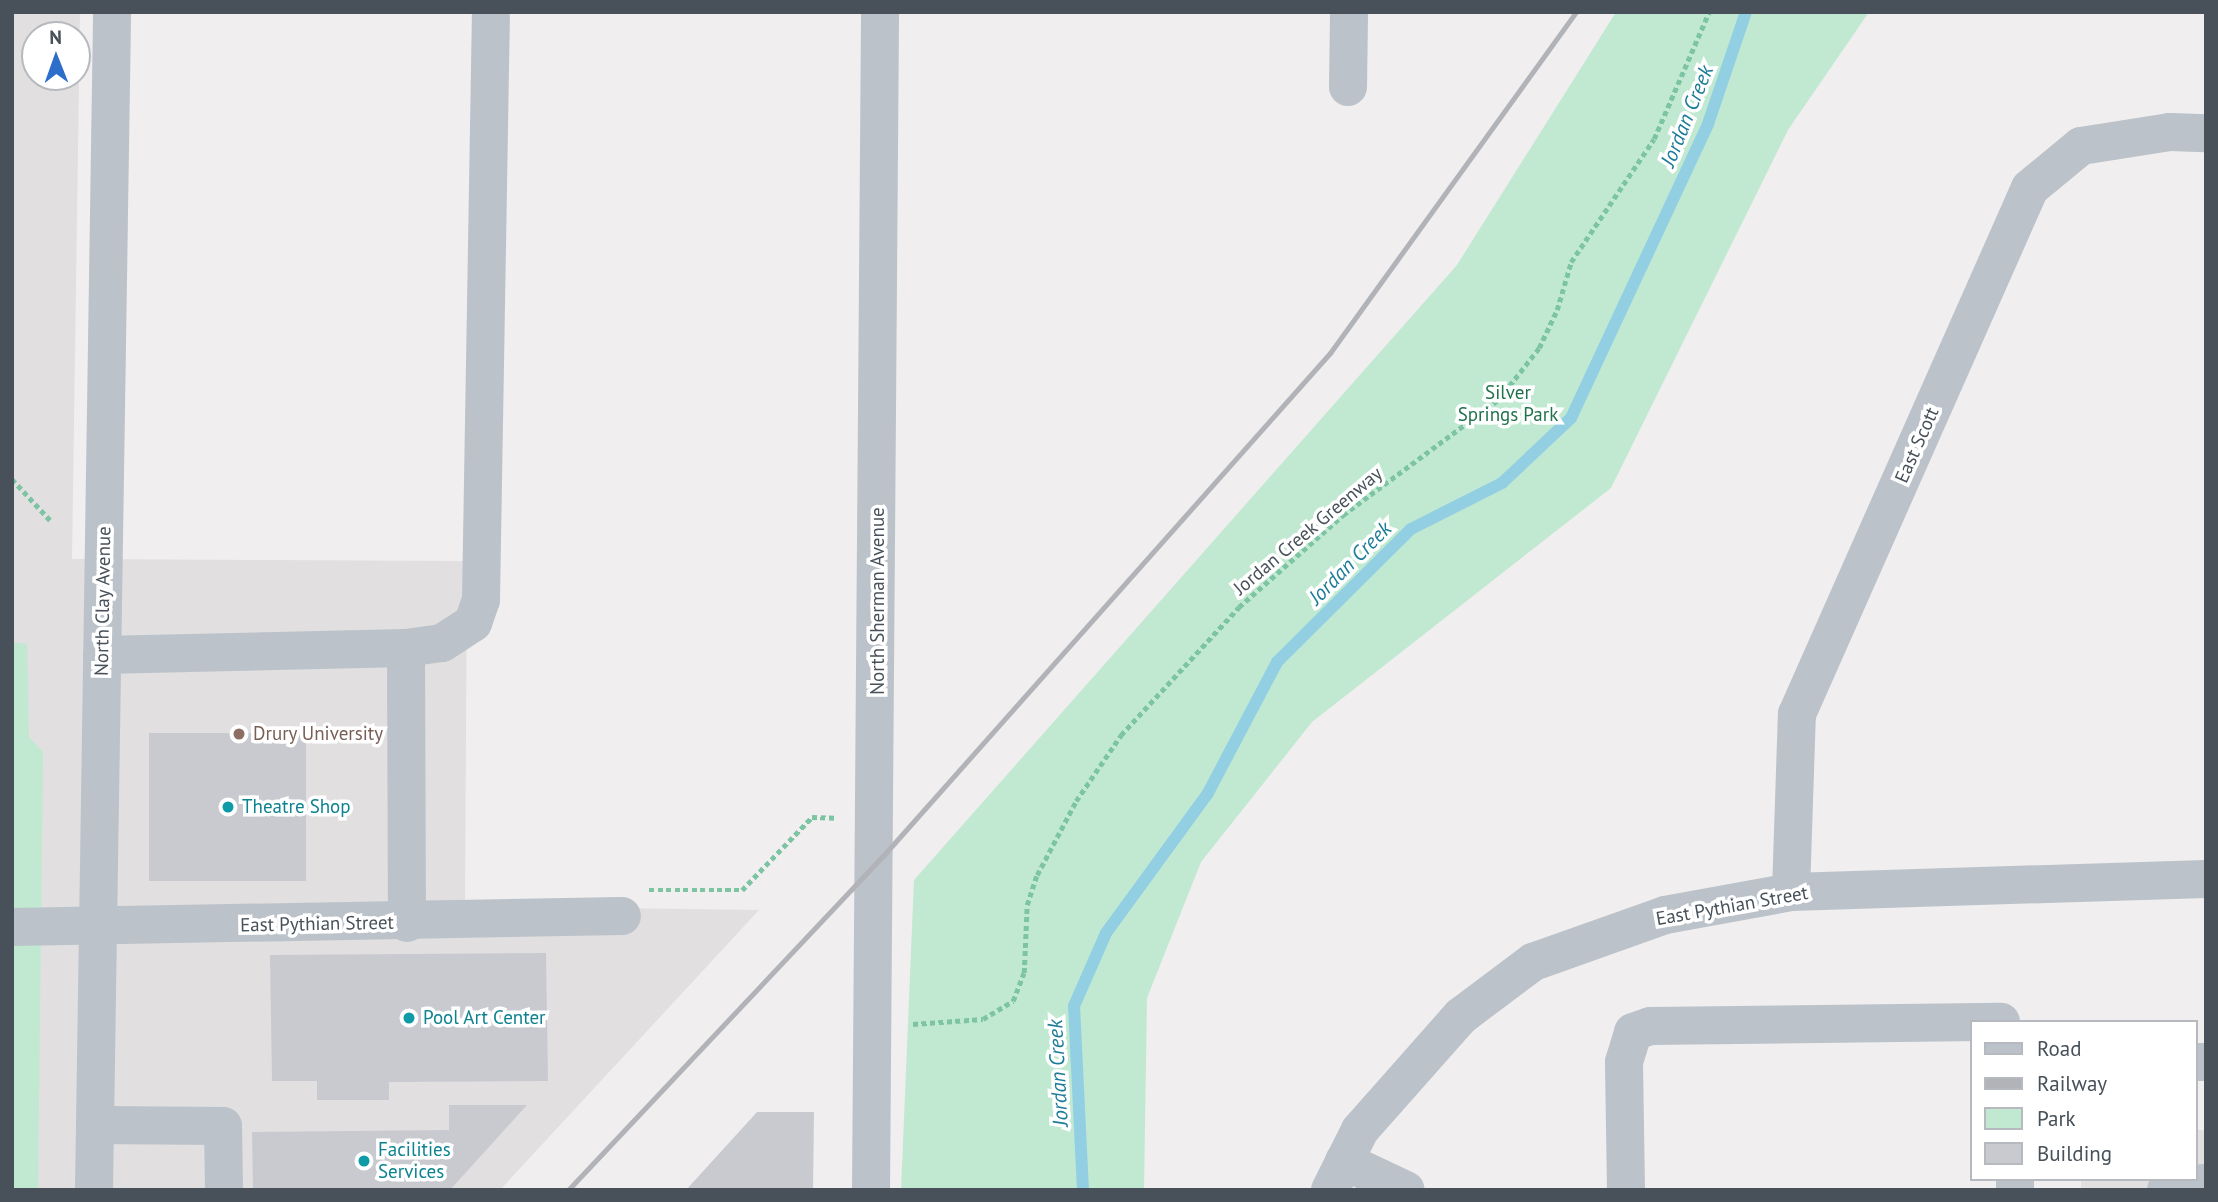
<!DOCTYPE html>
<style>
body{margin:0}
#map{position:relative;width:2218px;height:1202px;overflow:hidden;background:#f0eeee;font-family:"PT Sans",sans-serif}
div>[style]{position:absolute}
.education>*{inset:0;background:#e1dfdf}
.green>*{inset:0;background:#c1e9d2}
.stream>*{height:12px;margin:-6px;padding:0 6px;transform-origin:6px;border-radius:6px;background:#93cfe2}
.building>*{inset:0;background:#c9cad0;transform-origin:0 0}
.path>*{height:4.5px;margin-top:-2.25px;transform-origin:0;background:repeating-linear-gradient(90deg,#7dc4a3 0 5px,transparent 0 8.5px)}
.minor>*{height:38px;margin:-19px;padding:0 19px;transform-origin:19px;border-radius:19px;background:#bbc2c9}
.rail>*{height:5px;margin:-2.5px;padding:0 2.5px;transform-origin:2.5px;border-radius:2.5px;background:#b1b3b8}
.dots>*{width:19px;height:19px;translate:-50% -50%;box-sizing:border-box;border:4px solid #fff;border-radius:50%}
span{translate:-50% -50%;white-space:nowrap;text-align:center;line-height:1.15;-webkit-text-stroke:7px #fff;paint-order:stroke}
.park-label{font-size:19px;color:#21724c}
.street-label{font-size:19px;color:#485159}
.education-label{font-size:19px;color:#785e54}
.left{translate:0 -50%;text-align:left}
.culture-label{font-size:19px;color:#0d838f}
.water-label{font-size:21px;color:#1c7b98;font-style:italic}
.frame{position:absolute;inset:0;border:14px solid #485159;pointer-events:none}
.legend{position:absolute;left:1970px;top:1020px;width:228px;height:161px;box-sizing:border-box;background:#fff;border:2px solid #b6b9bd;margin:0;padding:9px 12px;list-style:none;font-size:21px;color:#485159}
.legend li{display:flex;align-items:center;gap:14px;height:35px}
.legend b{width:35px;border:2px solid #b6b9bd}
.north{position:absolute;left:21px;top:21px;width:70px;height:70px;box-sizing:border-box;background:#fff;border:2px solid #b6b9bd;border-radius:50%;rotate:359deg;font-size:19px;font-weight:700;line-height:28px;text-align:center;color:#485159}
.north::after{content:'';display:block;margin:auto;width:24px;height:32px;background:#2d6ecb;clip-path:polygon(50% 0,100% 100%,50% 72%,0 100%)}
</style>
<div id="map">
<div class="education">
<i style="clip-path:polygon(evenodd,12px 12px,80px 12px,72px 559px,467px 561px,465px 906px,759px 910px,500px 1190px,12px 1190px,12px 12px,35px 35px,77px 35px,77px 77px,35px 77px,35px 35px)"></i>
<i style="clip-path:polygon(2195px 1130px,2206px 1130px,2206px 1190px,2081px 1190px,2081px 1179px,2195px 1179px)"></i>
</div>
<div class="green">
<i style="clip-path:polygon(1616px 12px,1869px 12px,1788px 130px,1611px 488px,1312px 722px,1201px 862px,1147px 998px,1144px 1190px,901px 1190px,914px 880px,1457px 265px)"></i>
<i style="clip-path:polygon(12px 642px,27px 644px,29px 737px,43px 752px,38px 1190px,12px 1190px)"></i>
</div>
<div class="stream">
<i style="left:1083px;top:1190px;width:184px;rotate:-92.8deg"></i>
<i style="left:1074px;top:1006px;width:80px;rotate:-66.3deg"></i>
<i style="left:1106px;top:933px;width:173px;rotate:-53.9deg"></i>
<i style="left:1208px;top:793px;width:148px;rotate:-62.2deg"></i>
<i style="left:1277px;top:662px;width:189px;rotate:-44.8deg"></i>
<i style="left:1411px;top:529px;width:102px;rotate:-26.8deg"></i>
<i style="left:1502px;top:483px;width:95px;rotate:-43.3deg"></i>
<i style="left:1571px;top:418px;width:324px;rotate:-65deg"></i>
<i style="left:1708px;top:124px;width:118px;rotate:-71.3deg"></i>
</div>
<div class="building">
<i style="left:306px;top:733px;width:148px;height:157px;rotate:90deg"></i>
<i style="clip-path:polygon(546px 953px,548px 1081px,389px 1082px,389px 1100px,317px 1100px,317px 1081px,272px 1081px,270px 955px)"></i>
<i style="clip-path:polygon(449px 1105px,527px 1105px,450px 1190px,253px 1190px,252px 1132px,449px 1130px)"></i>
<i style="clip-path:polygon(757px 1112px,814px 1112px,813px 1190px,686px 1190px)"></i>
</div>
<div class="path">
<i style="left:12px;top:479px;width:57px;rotate:47.1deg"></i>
<i style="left:649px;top:890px;width:93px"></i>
<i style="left:742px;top:890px;width:101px;rotate:-46.2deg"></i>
<i style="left:812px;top:817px;width:24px;rotate:2deg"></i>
<i style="left:913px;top:1024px;width:70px;rotate:-4.1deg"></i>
<i style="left:983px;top:1019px;width:35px;rotate:-31deg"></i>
<i style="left:1013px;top:1001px;width:30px;rotate:-69deg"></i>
<i style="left:1024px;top:973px;width:68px;rotate:-87.5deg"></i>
<i style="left:1027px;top:905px;width:32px;rotate:-72deg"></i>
<i style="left:1037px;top:875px;width:84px;rotate:-62.2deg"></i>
<i style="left:1076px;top:801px;width:80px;rotate:-55.7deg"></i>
<i style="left:1121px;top:735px;width:174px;rotate:-47.3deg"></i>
<i style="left:1239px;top:607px;width:139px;rotate:-41.5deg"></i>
<i style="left:1343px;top:515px;width:194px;rotate:-36.6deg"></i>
<i style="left:1499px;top:399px;width:65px;rotate:-51.9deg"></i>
<i style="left:1539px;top:348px;width:42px;rotate:-64.7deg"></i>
<i style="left:1557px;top:310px;width:50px;rotate:-73.7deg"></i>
<i style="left:1571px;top:262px;width:148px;rotate:-56deg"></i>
<i style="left:1654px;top:139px;width:138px;rotate:-66.6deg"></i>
</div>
<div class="minor">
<i style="left:1348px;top:87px;width:75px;rotate:-89.2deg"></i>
<i style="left:406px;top:648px;width:275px;rotate:89.8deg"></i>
<i style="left:102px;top:655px;width:304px;rotate:-1.3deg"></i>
<i style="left:406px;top:648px;width:36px;rotate:-8deg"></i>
<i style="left:442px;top:643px;width:37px;rotate:-33deg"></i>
<i style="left:473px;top:623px;width:24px;rotate:-71deg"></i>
<i style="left:481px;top:600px;width:588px;rotate:-89.03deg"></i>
<i style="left:1791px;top:892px;width:178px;rotate:-88.1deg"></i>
<i style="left:1797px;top:714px;width:575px;rotate:-66.11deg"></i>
<i style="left:2030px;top:188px;width:66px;rotate:-39.5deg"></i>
<i style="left:2081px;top:146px;width:90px;rotate:-8.9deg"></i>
<i style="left:2170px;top:132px;width:36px;rotate:2deg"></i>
<i style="left:12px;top:927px;width:610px;rotate:-1.03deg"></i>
<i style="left:2195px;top:1062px;width:11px"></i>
<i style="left:95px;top:1125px;width:128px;rotate:0.4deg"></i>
<i style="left:223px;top:1126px;width:64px;rotate:89.1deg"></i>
<i style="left:1344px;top:1161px;width:68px;rotate:25.1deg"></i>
<i style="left:94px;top:1190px;width:1178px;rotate:-89.12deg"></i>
<i style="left:871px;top:1190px;width:1178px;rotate:-89.56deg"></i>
<i style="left:1330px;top:1190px;width:67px;rotate:-63.4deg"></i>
<i style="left:1360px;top:1130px;width:152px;rotate:-48.5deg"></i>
<i style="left:1461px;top:1016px;width:90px;rotate:-36.9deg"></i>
<i style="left:1533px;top:962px;width:140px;rotate:-19.6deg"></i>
<i style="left:1665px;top:915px;width:128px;rotate:-10.3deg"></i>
<i style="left:1791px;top:892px;width:415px;rotate:-1.8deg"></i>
<i style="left:1626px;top:1190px;width:128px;rotate:-90.9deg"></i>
<i style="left:1624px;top:1062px;width:31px;rotate:-73deg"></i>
<i style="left:1633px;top:1032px;width:18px;rotate:-19deg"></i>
<i style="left:1650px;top:1026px;width:351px;rotate:-0.7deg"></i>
<i style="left:2015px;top:1190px;width:11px;rotate:-90deg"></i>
<i style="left:2166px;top:1190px;width:5px;rotate:-68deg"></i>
<i style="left:2168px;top:1185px;width:38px;rotate:-3deg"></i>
</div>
<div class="rail">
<i style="left:568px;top:1190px;width:458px;rotate:-46.7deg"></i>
<i style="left:882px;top:857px;width:674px;rotate:-48.37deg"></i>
<i style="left:1330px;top:353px;width:420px;rotate:-54.2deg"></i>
</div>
<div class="dots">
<i style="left:239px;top:734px;background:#8d6e63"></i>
<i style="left:228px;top:807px;background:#0f9aa8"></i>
<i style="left:409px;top:1018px;background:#0f9aa8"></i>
<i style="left:364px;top:1161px;background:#0f9aa8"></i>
</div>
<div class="park-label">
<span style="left:1508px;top:404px">Silver<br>Springs Park</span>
</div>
<div class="street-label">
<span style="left:1917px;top:445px;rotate:-66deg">East Scott</span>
<span style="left:1308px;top:531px;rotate:-40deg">Jordan Creek Greenway</span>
<span style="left:103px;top:601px;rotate:-89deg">North Clay Avenue</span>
<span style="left:878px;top:601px;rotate:-90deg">North Sherman Avenue</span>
<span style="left:1732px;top:906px;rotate:-10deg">East Pythian Street</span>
<span style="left:317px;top:924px;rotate:-1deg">East Pythian Street</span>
</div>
<div class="education-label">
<span class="left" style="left:253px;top:734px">Drury University</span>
</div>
<div class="culture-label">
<span class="left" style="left:242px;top:807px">Theatre Shop</span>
<span class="left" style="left:423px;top:1018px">Pool Art Center</span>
<span class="left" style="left:378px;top:1161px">Facilities<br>Services</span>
</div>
<div class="water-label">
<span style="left:1687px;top:116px;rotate:-68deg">Jordan Creek</span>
<span style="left:1350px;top:563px;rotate:-45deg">Jordan Creek</span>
<span style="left:1058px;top:1073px;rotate:-93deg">Jordan Creek</span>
</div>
<div class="frame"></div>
<ul class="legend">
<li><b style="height:9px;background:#bbc2c9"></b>Road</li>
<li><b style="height:9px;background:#b1b3b8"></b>Railway</li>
<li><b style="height:19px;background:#c1e9d2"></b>Park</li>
<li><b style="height:19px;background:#c9cad0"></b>Building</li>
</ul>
<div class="north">N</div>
</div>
